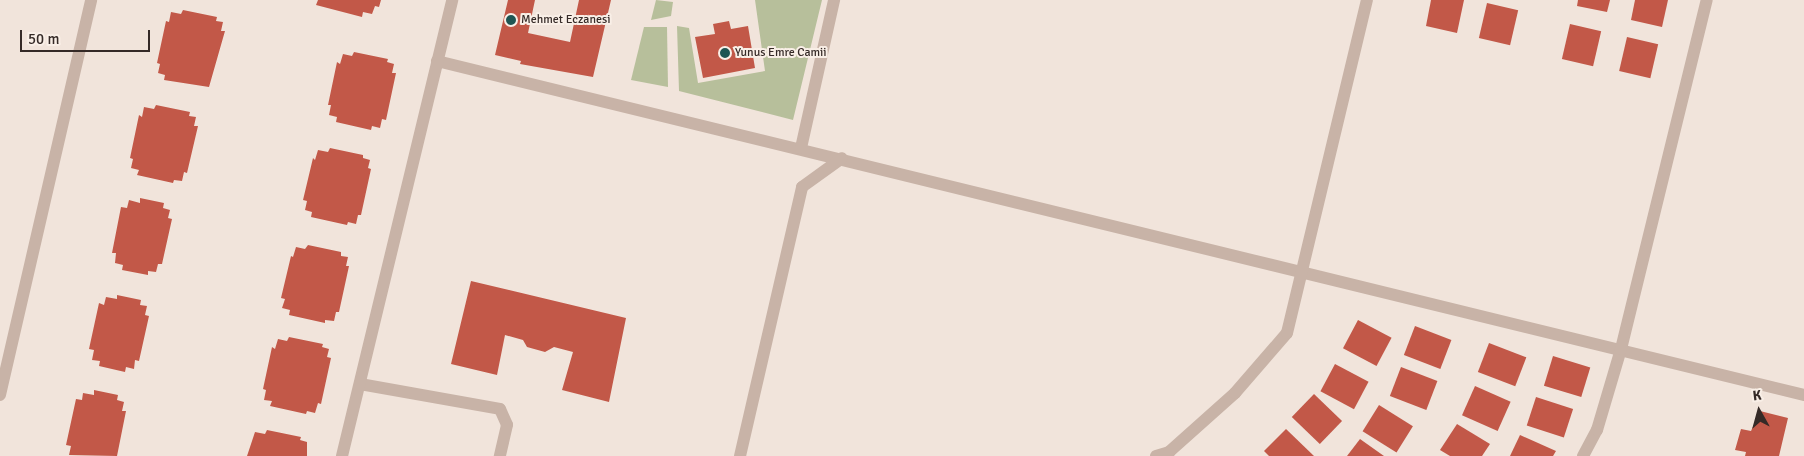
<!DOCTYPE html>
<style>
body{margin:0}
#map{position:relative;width:1804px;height:456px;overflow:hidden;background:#f1e4db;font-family:Signika,sans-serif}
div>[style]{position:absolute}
.green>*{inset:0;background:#b7bf9b}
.building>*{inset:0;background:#c25848;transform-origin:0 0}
.minor>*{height:12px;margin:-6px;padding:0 6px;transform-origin:6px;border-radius:6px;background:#c8b3a7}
.dots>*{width:14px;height:14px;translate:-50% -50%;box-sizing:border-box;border:2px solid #f9efe7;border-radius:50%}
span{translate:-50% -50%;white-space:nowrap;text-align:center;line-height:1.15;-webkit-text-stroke:4px #f9efe7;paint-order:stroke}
.poi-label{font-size:12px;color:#352a27}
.left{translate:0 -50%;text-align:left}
.north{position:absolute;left:1734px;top:386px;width:50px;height:50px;-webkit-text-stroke:4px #f9efe7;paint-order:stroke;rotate:353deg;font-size:14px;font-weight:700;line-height:20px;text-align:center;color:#352a27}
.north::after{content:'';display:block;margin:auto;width:18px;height:22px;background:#352a27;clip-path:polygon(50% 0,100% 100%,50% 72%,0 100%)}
.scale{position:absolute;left:20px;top:30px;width:130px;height:22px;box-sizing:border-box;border:2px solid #352a27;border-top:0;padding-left:6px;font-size:15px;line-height:18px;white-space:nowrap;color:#352a27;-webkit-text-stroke:4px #f9efe7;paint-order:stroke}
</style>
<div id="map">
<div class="green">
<i style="clip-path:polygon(656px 0,673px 2px,671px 16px,651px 20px)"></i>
<i style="clip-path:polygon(755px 0,822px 0,793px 120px,679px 91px,677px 26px,689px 28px,698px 83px,765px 71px)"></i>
<i style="clip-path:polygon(644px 27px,667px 27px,668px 87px,631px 80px)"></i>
</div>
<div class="building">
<i style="clip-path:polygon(318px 0,381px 0,379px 7px,375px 6px,372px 14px,363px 12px,362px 17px,316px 5px)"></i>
<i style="clip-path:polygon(508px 0,535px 0,528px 33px,570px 42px,579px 0,611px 0,593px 77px,520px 64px,521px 61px,495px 55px)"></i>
<i style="clip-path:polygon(1431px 0,1464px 0,1457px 33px,1426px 26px)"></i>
<i style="clip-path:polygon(1578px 0,1610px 0,1607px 12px,1577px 6px)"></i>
<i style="clip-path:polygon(1635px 0,1668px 0,1662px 27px,1631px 20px)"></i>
<i style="left:1487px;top:3px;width:32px;height:36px;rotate:13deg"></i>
<i style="clip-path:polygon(183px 10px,217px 17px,216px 21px,223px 22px,221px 31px,225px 31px,209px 87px,164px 80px,165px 75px,158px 73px,160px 64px,157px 63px,166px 21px,169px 22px,171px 12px,181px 14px)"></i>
<i style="clip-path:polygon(729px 21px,731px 29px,748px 26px,755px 68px,703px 78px,695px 37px,715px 34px,713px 24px)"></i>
<i style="left:1570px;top:24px;width:32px;height:36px;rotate:13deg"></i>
<i style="left:1627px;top:37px;width:32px;height:35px;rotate:13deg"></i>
<i style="clip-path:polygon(354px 52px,388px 59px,387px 62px,394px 64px,392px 73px,396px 73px,386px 120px,382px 119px,380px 128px,372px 126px,371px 130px,336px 122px,337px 117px,329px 115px,331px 105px,328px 105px,337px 62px,340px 64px,343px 54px,352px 56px)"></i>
<i style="clip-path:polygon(156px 105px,190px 112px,189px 116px,196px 117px,194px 126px,198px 126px,187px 173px,184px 172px,182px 181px,174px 180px,173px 183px,137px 175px,139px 170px,131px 168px,133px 159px,130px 158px,139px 115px,142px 117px,144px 107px,154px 109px)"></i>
<i style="clip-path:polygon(330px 148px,363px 155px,363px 158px,370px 160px,368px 168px,371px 169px,361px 215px,358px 215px,356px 224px,348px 222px,347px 225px,311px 217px,312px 212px,305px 210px,307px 201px,303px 200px,313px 158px,315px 160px,318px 150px,328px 152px)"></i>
<i style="clip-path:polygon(140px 198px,164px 203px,163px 208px,170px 210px,168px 218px,172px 219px,162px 264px,158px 264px,156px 272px,148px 271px,148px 275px,122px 270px,123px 265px,115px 263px,116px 253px,112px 253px,121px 207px,127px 208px,129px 200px,140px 203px)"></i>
<i style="clip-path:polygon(308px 245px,341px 252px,341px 256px,348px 257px,346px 266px,349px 266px,339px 312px,336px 312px,334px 321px,325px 320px,325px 323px,289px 315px,290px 310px,282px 308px,285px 299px,281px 298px,291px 256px,293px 257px,296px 247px,305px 249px)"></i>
<i style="clip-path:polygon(471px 281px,626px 318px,609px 402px,562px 390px,573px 352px,554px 347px,545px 352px,527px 347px,523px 340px,505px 335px,497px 375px,451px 364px)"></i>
<i style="clip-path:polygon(117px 295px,141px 300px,140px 305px,147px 306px,145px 315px,149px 316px,139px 361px,135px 360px,134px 369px,126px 367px,125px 372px,99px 366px,100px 361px,92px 360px,94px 350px,89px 349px,99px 303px,104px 305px,106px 297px,117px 299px)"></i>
<i style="left:1358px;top:320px;width:38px;height:32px;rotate:28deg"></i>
<i style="left:1415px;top:326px;width:39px;height:31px;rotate:21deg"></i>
<i style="clip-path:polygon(289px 337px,323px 344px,322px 347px,329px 349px,327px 357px,331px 358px,321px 404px,318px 403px,315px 413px,307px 411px,306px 414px,270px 406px,272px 401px,264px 400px,266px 390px,263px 389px,272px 347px,275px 349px,278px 339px,287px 341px)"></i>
<i style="left:1489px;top:343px;width:40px;height:31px;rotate:21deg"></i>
<i style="left:1553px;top:356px;width:39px;height:31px;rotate:17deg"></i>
<i style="left:1335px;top:364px;width:38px;height:31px;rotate:28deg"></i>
<i style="left:1401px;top:367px;width:39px;height:31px;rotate:21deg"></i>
<i style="left:1475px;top:386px;width:39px;height:32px;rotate:24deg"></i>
<i style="clip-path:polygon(94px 390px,118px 395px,117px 400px,124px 402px,122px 411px,126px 411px,117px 456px,69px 455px,71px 446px,66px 445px,76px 399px,82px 400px,83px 393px,94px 395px)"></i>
<i style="left:1314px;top:394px;width:39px;height:32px;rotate:44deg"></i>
<i style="left:1536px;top:397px;width:39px;height:30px;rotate:18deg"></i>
<i style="left:1379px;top:405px;width:40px;height:31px;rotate:32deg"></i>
<i style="clip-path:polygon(1760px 411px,1788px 418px,1779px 456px,1745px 456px,1746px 452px,1735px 450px,1741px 429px,1751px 431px)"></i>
<i style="clip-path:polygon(1457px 424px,1490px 444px,1482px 456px,1450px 456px,1440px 450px)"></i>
<i style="clip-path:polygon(1286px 429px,1314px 456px,1269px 456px,1264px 451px)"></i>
<i style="clip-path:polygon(267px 430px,301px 437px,300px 440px,307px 442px,307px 456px,247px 456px,255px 432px,265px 434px)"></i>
<i style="clip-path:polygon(1520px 435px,1556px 451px,1553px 456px,1510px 456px)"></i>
<i style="clip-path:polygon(1360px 439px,1384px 456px,1347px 456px)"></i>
</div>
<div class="minor">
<i style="left:437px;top:61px;width:1407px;rotate:13.73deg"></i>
<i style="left:801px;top:148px;width:152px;rotate:-77.4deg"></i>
<i style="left:360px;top:384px;width:142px;rotate:10.1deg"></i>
<i style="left:500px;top:409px;width:17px;rotate:66deg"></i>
<i style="left:507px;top:425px;width:32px;rotate:103deg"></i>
<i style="left:0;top:395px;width:405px;rotate:-77deg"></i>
<i style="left:342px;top:456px;width:469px;rotate:-76.4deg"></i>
<i style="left:740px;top:456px;width:276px;rotate:-77deg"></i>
<i style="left:802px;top:187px;width:49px;rotate:-35.9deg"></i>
<i style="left:1156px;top:456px;width:14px;rotate:-17deg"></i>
<i style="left:1169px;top:452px;width:89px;rotate:-41.8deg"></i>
<i style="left:1235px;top:393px;width:79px;rotate:-49.1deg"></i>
<i style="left:1287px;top:333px;width:342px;rotate:-76.5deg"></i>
<i style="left:1583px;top:456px;width:30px;rotate:-62deg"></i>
<i style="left:1597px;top:430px;width:84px;rotate:-73.5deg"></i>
<i style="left:1621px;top:349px;width:359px;rotate:-76.2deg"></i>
</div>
<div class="dots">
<i style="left:511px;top:20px;background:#1e5553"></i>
<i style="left:725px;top:53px;background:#1e5553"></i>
</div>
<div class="poi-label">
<span class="left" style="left:521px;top:20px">Mehmet Eczanesi</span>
<span class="left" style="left:735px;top:53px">Yunus Emre Camii</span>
</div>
<div class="north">K</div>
<div class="scale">50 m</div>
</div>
